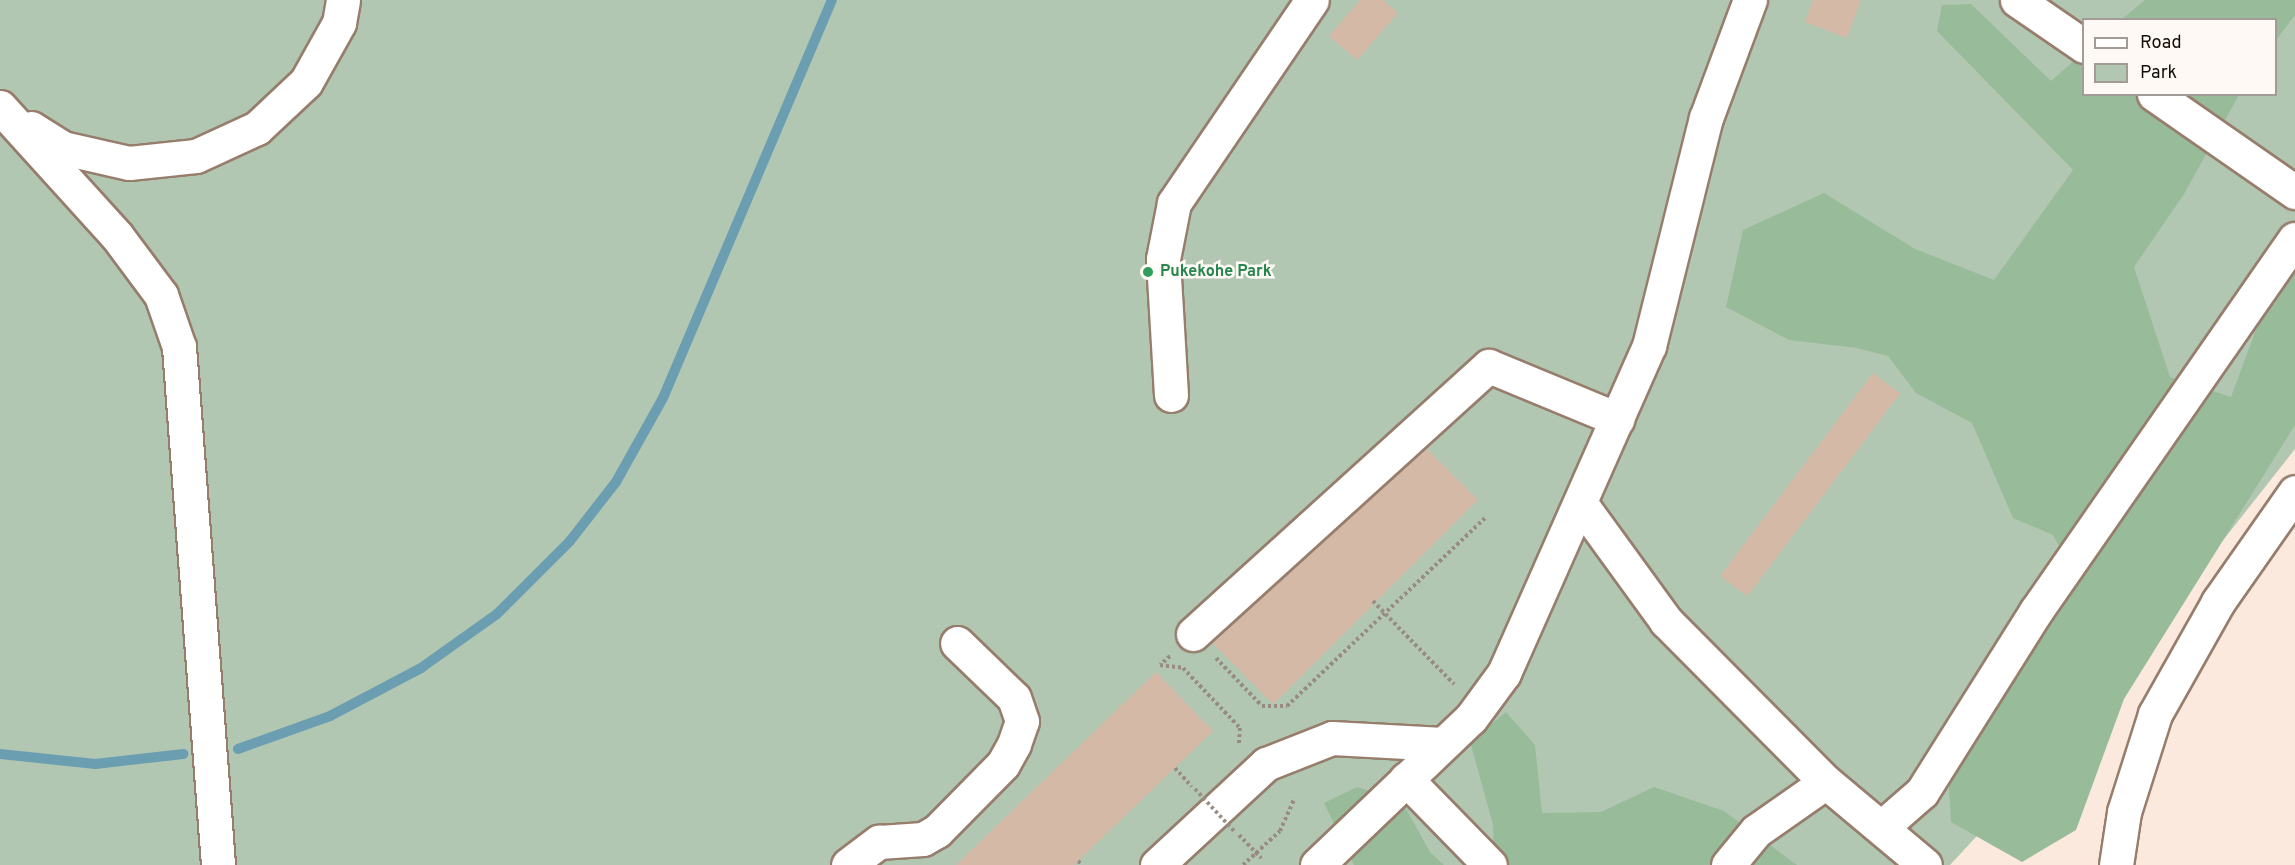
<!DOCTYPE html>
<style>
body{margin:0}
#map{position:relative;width:2295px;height:865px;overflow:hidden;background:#fbe9de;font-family:Overpass,sans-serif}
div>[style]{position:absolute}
.green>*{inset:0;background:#b1c7b2}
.forest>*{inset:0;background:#98bb9a}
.stream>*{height:10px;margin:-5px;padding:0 5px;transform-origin:5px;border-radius:5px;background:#6c9eb2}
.building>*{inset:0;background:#d5b9a7;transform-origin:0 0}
.path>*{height:4px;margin-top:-2px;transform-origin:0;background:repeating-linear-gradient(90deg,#998b82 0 3px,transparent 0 6px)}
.roads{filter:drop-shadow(2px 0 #977d6c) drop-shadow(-2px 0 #977d6c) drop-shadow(0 2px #977d6c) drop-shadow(0 -2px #977d6c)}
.minor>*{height:33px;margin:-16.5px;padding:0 16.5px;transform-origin:16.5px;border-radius:16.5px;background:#fff}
.path-bridge>*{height:4px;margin-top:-2px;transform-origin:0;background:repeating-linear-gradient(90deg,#998b82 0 3px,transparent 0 6px)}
.dots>*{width:16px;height:16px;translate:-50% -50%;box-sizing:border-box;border:3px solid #fff9f5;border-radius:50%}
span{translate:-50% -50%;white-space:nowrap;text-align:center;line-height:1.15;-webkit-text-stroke:5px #fff9f5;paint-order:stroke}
.leisure-label{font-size:16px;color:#27864d;font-weight:700}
.left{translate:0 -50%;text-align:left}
.legend{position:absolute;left:2082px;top:18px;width:195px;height:78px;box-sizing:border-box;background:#fff9f5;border:2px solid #a29b96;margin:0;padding:8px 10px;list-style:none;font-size:18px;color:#160d07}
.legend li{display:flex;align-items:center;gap:12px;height:30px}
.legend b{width:30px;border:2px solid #a29b96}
</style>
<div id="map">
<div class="green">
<i style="clip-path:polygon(evenodd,0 0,2295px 0,2295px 449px,2064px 742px,1950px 865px,0 865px,0 0,2084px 20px,2276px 20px,2276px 94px,2084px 94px,2084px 20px)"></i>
</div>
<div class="forest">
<i style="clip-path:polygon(2145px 0,2295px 0,2295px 15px,2276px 40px,2276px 20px,2122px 19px)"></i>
<i style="clip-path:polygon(1971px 4px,2051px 81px,2083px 53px,2084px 94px,2239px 95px,2184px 194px,2134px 267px,2170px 377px,2231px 397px,2266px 303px,2295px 262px,2295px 425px,2124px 699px,2076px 830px,2022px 862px,1951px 822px,1946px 740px,2007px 645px,2080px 583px,2053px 535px,2013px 518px,1972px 423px,1916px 393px,1888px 356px,1857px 348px,1789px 340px,1726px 307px,1743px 230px,1824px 193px,1915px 249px,1994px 280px,2073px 170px,1937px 31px,1942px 5px)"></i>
<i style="clip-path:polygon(1506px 712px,1535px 745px,1542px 813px,1601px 812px,1654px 787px,1724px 811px,1797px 865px,1494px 865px,1493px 825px,1470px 741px)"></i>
<i style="clip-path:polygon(1357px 787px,1401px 800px,1430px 852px,1444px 865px,1354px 865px,1324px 803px)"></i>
</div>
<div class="stream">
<i style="left:238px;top:749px;width:98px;rotate:-19.7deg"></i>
<i style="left:330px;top:716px;width:103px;rotate:-27.8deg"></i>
<i style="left:421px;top:668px;width:93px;rotate:-35.4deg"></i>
<i style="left:497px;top:614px;width:103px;rotate:-45deg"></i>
<i style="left:570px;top:541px;width:75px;rotate:-52.1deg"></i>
<i style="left:616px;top:482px;width:96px;rotate:-60.8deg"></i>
<i style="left:663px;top:398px;width:432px;rotate:-67deg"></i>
<i style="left:0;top:754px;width:96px;rotate:6deg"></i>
<i style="left:95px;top:764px;width:89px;rotate:-6.5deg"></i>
</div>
<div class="building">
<i style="clip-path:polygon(1360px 0,1383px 0,1398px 13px,1357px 60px,1329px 36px)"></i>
<i style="clip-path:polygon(1813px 0,1861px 0,1847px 38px,1805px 22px)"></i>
<i style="left:1873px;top:373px;width:34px;height:254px;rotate:37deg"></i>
<i style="left:1417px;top:439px;width:86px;height:289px;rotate:45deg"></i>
<i style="clip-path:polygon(1156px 672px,1213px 731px,1074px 865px,956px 865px)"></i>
</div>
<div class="path">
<i style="left:1398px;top:627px;width:80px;rotate:45.5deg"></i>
<i style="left:1170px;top:656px;width:13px;rotate:138deg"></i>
<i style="left:1160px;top:665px;width:23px;rotate:7deg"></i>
<i style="left:1183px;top:668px;width:83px;rotate:46.5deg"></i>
<i style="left:1240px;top:728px;width:16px;rotate:94deg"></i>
<i style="left:1216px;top:658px;width:66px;rotate:46.2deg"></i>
<i style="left:1262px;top:706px;width:25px"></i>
<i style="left:1287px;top:706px;width:276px;rotate:-43.5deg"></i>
<i style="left:1175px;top:768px;width:25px;rotate:48deg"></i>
<i style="left:1239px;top:835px;width:32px;rotate:46deg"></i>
<i style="left:1078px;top:861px;width:6px;rotate:39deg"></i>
<i style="left:1243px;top:865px;width:50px;rotate:-42.6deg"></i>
<i style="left:1280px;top:831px;width:36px;rotate:-66deg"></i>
</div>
<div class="roads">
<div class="minor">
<i style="left:2017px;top:0;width:81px;rotate:34.5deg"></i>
<i style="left:2154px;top:94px;width:172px;rotate:34.8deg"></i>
<i style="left:0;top:107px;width:174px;rotate:47.8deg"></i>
<i style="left:117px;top:236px;width:74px;rotate:53.3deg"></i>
<i style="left:161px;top:295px;width:55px;rotate:70.9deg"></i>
<i style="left:179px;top:347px;width:519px;rotate:85.69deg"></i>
<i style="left:31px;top:128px;width:38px;rotate:32deg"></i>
<i style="left:63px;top:148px;width:68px;rotate:12.8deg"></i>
<i style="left:129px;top:163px;width:67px;rotate:-6deg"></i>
<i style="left:196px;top:156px;width:67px;rotate:-24.7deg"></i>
<i style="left:257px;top:128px;width:67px;rotate:-43.2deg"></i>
<i style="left:306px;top:82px;width:68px;rotate:-60.8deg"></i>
<i style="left:339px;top:23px;width:23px;rotate:-80deg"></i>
<i style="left:1171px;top:395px;width:136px;rotate:-93.4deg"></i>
<i style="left:1163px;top:259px;width:57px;rotate:-78.9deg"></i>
<i style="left:1174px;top:203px;width:245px;rotate:-55.8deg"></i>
<i style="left:1581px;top:504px;width:145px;rotate:54deg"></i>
<i style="left:1666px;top:621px;width:227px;rotate:45.2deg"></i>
<i style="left:1826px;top:782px;width:129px;rotate:40deg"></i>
<i style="left:1193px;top:634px;width:399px;rotate:-42.2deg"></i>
<i style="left:1489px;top:366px;width:139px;rotate:22.5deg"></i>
<i style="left:1406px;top:779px;width:120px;rotate:45.7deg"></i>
<i style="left:1882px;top:827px;width:53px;rotate:-41.2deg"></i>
<i style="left:1922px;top:792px;width:214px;rotate:-57.8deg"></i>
<i style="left:2036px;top:611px;width:453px;rotate:-55.2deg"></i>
<i style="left:848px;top:865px;width:39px;rotate:-37deg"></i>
<i style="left:879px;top:842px;width:44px;rotate:-3.9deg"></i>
<i style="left:923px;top:839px;width:16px;rotate:-30deg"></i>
<i style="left:937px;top:831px;width:94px;rotate:-45.4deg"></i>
<i style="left:1003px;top:764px;width:23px;rotate:-61deg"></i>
<i style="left:1014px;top:744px;width:24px;rotate:-71deg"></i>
<i style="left:1022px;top:721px;width:24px;rotate:-109deg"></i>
<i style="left:1014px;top:698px;width:79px;rotate:-136deg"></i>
<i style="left:1157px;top:865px;width:149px;rotate:-42.8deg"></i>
<i style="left:1266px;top:764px;width:71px;rotate:-21.5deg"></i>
<i style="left:1332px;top:738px;width:111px;rotate:3.1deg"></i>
<i style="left:1317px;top:865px;width:213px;rotate:-43.7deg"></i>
<i style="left:1471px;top:718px;width:56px;rotate:-53.7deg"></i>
<i style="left:1504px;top:673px;width:358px;rotate:-66.1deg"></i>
<i style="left:1649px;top:346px;width:235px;rotate:-76deg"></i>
<i style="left:1706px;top:118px;width:126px;rotate:-69.6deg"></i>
<i style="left:1728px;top:865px;width:44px;rotate:-50.5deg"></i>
<i style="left:1756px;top:831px;width:85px;rotate:-35deg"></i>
<i style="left:2116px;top:865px;width:54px;rotate:-81.4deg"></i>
<i style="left:2124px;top:812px;width:103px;rotate:-72.4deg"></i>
<i style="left:2155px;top:714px;width:129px;rotate:-60.6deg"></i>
<i style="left:2218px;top:602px;width:134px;rotate:-55deg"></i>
</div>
</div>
<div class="path-bridge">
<i style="left:1373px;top:601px;width:36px;rotate:46deg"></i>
<i style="left:1195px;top:789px;width:57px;rotate:47.1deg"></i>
</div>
<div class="dots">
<i style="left:1148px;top:272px;background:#2e9e5b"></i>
</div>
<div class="leisure-label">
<span class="left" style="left:1160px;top:272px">Pukekohe Park</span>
</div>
<ul class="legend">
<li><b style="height:8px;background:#fff"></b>Road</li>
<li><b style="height:16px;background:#b1c7b2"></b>Park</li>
</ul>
</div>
